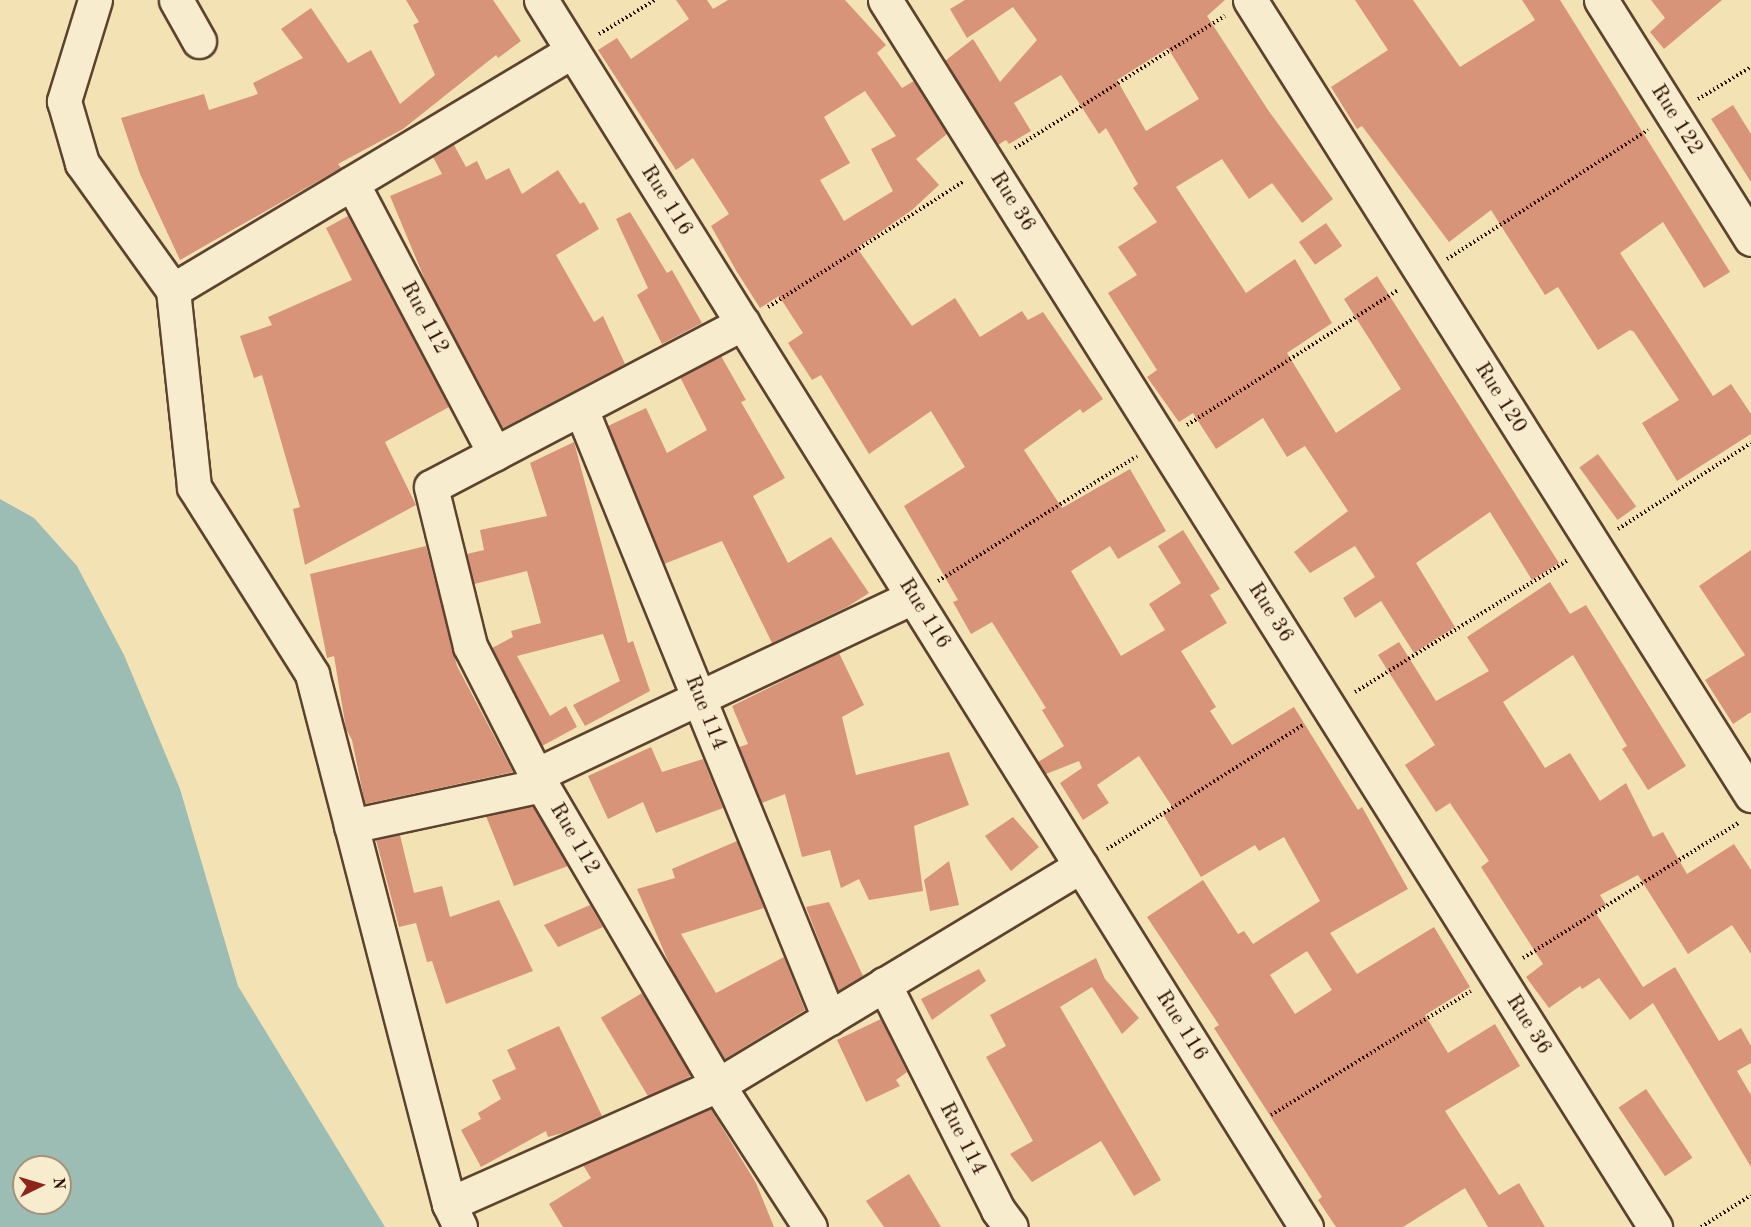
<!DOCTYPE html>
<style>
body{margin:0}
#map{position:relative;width:1751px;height:1227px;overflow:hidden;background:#f2e2b4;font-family:"Old Standard TT",serif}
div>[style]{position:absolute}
.water>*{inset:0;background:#9cbdb3}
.building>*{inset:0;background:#d89478;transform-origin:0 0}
.path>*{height:4px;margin-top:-2px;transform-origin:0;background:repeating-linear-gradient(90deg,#2b0c00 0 1.5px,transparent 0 4.5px)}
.roads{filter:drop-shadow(2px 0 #5d422d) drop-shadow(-2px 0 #5d422d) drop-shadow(0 2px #5d422d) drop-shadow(0 -2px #5d422d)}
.street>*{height:33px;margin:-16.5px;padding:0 16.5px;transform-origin:16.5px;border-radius:16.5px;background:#f7ecce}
span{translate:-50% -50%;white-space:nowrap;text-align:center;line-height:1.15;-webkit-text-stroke:4.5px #f7ecce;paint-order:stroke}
.street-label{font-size:21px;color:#2b0c00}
.north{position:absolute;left:12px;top:1155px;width:60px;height:60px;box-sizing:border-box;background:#f7ecce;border:2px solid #a5927c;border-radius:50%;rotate:85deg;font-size:16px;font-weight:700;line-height:24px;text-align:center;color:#2b0c00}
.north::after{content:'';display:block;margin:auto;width:21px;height:27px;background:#8f2418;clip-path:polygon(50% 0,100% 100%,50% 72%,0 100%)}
</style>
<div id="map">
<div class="water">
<i style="clip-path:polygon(evenodd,0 499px,34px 518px,77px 566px,124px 655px,180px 789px,238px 986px,385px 1227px,0 1227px,0 499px,24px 1167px,60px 1167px,60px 1203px,24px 1203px,24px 1167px)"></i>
</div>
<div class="building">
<i style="clip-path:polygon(406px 0,493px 0,521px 41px,498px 58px,496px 55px,403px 129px,338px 164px,341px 168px,180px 260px,140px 174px,121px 118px,204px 94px,209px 110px,258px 94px,253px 83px,303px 58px,281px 29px,311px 8px,348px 63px,371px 50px,400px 104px,435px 75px,413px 25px,419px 22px)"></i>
<i style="clip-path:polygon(evenodd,676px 0,707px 0,713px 9px,728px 0,845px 0,886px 45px,877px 53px,902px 88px,914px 81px,947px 134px,916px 159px,939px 185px,912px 210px,857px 248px,912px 326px,955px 298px,980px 337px,1022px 311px,1028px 320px,1043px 312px,1103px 399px,1083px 413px,1080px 409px,1024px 450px,1062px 508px,1130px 469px,1166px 531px,1118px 559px,1110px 546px,1071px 571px,1121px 656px,1165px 630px,1149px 604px,1181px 583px,1158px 546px,1183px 530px,1220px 589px,1210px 595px,1227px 623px,1181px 651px,1216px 707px,1210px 711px,1232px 745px,1294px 707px,1358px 810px,1362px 807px,1408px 889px,1330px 933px,1357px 974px,1434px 927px,1470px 987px,1425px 1015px,1448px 1053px,1495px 1024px,1520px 1066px,1445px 1111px,1499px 1195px,1519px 1183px,1545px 1227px,1488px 1227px,1465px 1188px,1403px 1227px,1336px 1227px,1318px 1200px,1322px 1197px,1214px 1028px,1219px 1025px,1147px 917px,1203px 880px,1238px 934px,1244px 931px,1253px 944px,1320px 901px,1284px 837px,1259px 851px,1255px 845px,1201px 877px,1163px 814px,1173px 808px,1139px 756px,1097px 785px,1109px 803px,1083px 820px,1060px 783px,1082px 768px,1079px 761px,1046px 774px,1038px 762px,1064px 746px,1042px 710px,1046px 708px,992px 622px,971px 634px,953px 602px,958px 600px,904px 506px,965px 467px,931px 411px,869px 454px,821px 375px,812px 380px,788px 343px,803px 333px,779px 296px,760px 308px,737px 272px,711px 226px,729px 214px,693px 158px,676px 170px,598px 50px,617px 38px,631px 59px,689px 19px,676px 0,865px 91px,896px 136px,871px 149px,893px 191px,844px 221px,820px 180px,850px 163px,824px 117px,865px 91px,676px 0,1307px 951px,1332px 990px,1295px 1014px,1270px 975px,1307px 951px)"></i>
<i style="clip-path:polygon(evenodd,965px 0,1225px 0,1207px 16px,1268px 110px,1333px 199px,1302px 223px,1272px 183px,1249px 199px,1222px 159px,1176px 187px,1246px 293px,1295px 259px,1332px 323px,1287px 353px,1336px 433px,1401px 389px,1344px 299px,1377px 276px,1559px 563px,1532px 580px,1490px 512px,1416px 563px,1455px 627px,1414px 653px,1381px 601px,1355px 618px,1343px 598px,1375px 577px,1355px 546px,1310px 573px,1294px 552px,1348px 511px,1305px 446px,1287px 457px,1263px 418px,1216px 449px,1193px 413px,1179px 422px,1147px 377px,1157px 370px,1108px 293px,1137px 275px,1118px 247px,1157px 222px,1133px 188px,1138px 184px,1106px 128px,1099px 134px,1061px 75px,1014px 103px,1031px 131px,1009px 144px,1006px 140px,998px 145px,945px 61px,973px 39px,1000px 82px,1037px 40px,1013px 7px,967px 38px,950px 9px,965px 0,1168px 48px,1199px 99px,1146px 131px,1117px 80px,1168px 48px)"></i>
<i style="clip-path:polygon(1355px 0,1413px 0,1460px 67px,1535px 20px,1522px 0,1560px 0,1730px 272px,1704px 288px,1663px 222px,1620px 253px,1713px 396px,1731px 384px,1751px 414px,1751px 434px,1677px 481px,1642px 423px,1679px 400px,1634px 332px,1630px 330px,1598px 350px,1558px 287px,1545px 295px,1491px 210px,1449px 242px,1362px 126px,1357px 129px,1331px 87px,1388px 50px)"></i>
<i style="clip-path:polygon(1651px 0,1722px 0,1664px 49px,1650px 32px,1665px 18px)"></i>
<i style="clip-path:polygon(1733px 105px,1751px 134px,1751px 182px,1711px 119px)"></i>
<i style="clip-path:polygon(454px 145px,466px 167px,477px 161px,486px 180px,509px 168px,522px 194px,558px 170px,580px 204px,584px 202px,599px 229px,556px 255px,594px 322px,603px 316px,625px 364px,503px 428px,428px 287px,390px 196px,442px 174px,433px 157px)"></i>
<i style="clip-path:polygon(630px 212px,667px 273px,672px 270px,702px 323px,662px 344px,637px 295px,648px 288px,616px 219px)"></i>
<i style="clip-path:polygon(348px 216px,449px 407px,385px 442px,416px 505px,305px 565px,293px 509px,300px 507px,262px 375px,254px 378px,240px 336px,272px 325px,268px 317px,352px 280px,326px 228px)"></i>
<i style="left:1326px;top:223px;width:28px;height:33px;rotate:55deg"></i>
<i style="clip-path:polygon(721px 356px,746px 400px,741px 402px,785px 478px,753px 496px,788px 563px,831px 537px,869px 593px,847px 607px,772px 643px,722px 541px,664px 564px,608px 426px,646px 408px,667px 453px,707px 430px,680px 377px)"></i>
<i style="clip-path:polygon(574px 442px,628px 643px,633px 641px,650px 691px,585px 726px,573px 705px,620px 681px,603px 634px,517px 656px,550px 716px,566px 706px,577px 727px,542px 746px,492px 648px,513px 637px,511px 631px,541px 623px,527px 571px,474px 584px,467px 554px,484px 550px,480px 530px,547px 516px,530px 463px)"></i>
<i style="left:1598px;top:454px;width:65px;height:23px;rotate:54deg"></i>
<i style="clip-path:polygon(426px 546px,457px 666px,513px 772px,365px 804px,352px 740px,346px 729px,334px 656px,327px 658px,310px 574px)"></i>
<i style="clip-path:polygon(1751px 550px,1751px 712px,1733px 724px,1705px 680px,1745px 655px,1699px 586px)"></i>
<i style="clip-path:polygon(1550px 582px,1570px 614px,1586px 605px,1686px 766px,1648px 790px,1622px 749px,1627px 746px,1573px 655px,1503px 702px,1545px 768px,1570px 753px,1600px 801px,1626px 783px,1653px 837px,1663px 832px,1687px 874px,1734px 844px,1751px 870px,1751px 954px,1732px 925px,1688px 954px,1638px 875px,1600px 895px,1606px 905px,1595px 912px,1643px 987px,1675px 967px,1719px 1041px,1741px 1028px,1751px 1046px,1751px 1063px,1737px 1071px,1751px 1095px,1751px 1167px,1653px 1003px,1630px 1020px,1599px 978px,1582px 989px,1580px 986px,1549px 1008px,1526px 977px,1543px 964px,1481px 867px,1489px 861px,1450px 803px,1436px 812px,1405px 765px,1435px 745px,1378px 655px,1399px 642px,1436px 701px,1489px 671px,1467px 637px)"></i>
<i style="clip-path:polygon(839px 653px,864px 705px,842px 717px,856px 775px,949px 752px,969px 805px,914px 826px,923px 891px,869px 900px,859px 879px,841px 888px,830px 850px,802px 857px,785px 794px,762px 803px,739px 747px,748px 744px,732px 706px)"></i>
<i style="clip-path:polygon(651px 747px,662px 772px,703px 759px,723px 808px,656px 833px,643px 802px,608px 819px,588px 776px)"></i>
<i style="clip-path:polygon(533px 806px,568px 866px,514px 886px,486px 816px)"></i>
<i style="clip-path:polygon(1013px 817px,1039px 847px,1011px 871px,985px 836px)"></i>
<i style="clip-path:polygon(400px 835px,414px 893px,442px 886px,450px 917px,499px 900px,533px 971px,446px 1004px,432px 961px,427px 962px,416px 923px,399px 927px,376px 840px)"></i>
<i style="clip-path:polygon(737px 841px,764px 908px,681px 934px,716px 993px,784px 957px,805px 1010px,725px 1059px,672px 970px,637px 889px,675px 878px,672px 869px)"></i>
<i style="clip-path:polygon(949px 861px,959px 905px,930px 911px,924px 880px)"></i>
<i style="clip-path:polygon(829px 902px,863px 976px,838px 991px,806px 907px)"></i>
<i style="clip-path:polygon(590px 905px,603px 927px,558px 947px,544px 925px)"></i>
<i style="clip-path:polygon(1096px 958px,1105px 979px,1139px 1018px,1122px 1034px,1092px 987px,1060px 1007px,1161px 1180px,1134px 1196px,1101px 1141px,1032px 1182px,1010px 1154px,1033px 1141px,986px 1057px,1006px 1046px,990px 1015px)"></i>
<i style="clip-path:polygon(979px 969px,986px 981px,932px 1020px,921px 999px)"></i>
<i style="left:642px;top:993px;width:96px;height:48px;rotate:59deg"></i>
<i style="clip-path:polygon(881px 1019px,907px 1072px,896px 1080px,900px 1086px,866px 1102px,837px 1040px)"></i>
<i style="clip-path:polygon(559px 1026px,602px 1116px,563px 1133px,548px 1137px,546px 1131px,481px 1167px,461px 1130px,481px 1119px,478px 1113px,501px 1099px,492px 1080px,516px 1069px,507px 1050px)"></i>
<i style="left:1646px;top:1089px;width:83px;height:33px;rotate:56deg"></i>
<i style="clip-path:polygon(711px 1109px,756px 1183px,774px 1227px,563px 1227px,549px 1204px,591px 1178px,583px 1165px)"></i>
<i style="clip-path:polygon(909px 1174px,941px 1227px,884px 1227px,866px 1201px)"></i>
</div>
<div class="path">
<i style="left:599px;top:34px;width:66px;rotate:-31.3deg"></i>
<i style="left:1698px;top:99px;width:62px;rotate:-31.1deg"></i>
<i style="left:1015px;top:148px;width:248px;rotate:-32.2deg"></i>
<i style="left:1447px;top:259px;width:239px;rotate:-32.7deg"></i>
<i style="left:768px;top:307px;width:232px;rotate:-32.7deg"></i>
<i style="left:1187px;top:425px;width:250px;rotate:-32.6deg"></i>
<i style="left:1618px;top:529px;width:158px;rotate:-32.9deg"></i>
<i style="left:938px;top:581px;width:235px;rotate:-32.1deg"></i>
<i style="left:1355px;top:692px;width:251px;rotate:-31.8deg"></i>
<i style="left:1107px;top:849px;width:232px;rotate:-32.3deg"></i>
<i style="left:1523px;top:958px;width:256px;rotate:-32.1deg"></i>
<i style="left:1271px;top:1115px;width:235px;rotate:-31.8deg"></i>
<i style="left:1701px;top:1227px;width:59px;rotate:-32.6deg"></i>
</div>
<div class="roads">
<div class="street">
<i style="left:95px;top:0;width:106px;rotate:107.1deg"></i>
<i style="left:64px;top:101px;width:65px;rotate:73.8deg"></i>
<i style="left:82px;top:163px;width:156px;rotate:54.4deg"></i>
<i style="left:173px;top:290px;width:198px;rotate:83.9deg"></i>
<i style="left:194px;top:487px;width:221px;rotate:57.7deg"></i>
<i style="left:312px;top:674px;width:547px;rotate:75.51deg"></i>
<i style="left:449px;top:1204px;width:25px;rotate:64deg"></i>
<i style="left:176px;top:0;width:47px;rotate:60.7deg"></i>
<i style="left:541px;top:0;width:1446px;rotate:58.06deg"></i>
<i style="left:885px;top:0;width:1449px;rotate:57.89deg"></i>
<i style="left:1250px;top:0;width:940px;rotate:57.78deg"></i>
<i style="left:1601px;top:0;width:282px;rotate:57.9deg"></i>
<i style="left:352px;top:183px;width:306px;rotate:62.2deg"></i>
<i style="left:173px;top:290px;width:465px;rotate:-30.9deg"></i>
<i style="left:743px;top:323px;width:352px;rotate:152.3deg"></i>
<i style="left:431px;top:487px;width:164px;rotate:76.2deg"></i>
<i style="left:470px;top:646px;width:145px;rotate:62.9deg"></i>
<i style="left:536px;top:775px;width:359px;rotate:59.6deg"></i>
<i style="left:718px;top:1085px;width:169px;rotate:57.1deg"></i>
<i style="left:581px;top:409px;width:658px;rotate:67.84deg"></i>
<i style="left:536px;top:775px;width:417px;rotate:-25.3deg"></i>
<i style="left:351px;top:826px;width:195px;rotate:-12.1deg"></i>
<i style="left:884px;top:984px;width:253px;rotate:63.2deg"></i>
<i style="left:998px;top:1210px;width:21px;rotate:53deg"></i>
<i style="left:449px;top:1204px;width:294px;rotate:-23.9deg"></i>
<i style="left:718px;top:1085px;width:424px;rotate:-31.1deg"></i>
</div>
</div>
<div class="street-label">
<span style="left:1676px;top:120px;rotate:58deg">Rue 122</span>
<span style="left:666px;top:201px;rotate:58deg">Rue 116</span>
<span style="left:1012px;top:202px;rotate:58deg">Rue 36</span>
<span style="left:424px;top:318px;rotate:62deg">Rue 112</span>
<span style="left:1500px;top:398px;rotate:58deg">Rue 120</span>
<span style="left:1270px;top:613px;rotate:58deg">Rue 36</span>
<span style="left:924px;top:614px;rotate:58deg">Rue 116</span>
<span style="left:705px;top:713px;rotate:68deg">Rue 114</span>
<span style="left:574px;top:839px;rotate:60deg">Rue 112</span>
<span style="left:1528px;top:1025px;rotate:58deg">Rue 36</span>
<span style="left:1181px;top:1026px;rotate:58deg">Rue 116</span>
<span style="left:962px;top:1139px;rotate:63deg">Rue 114</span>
</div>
<div class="north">N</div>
</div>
